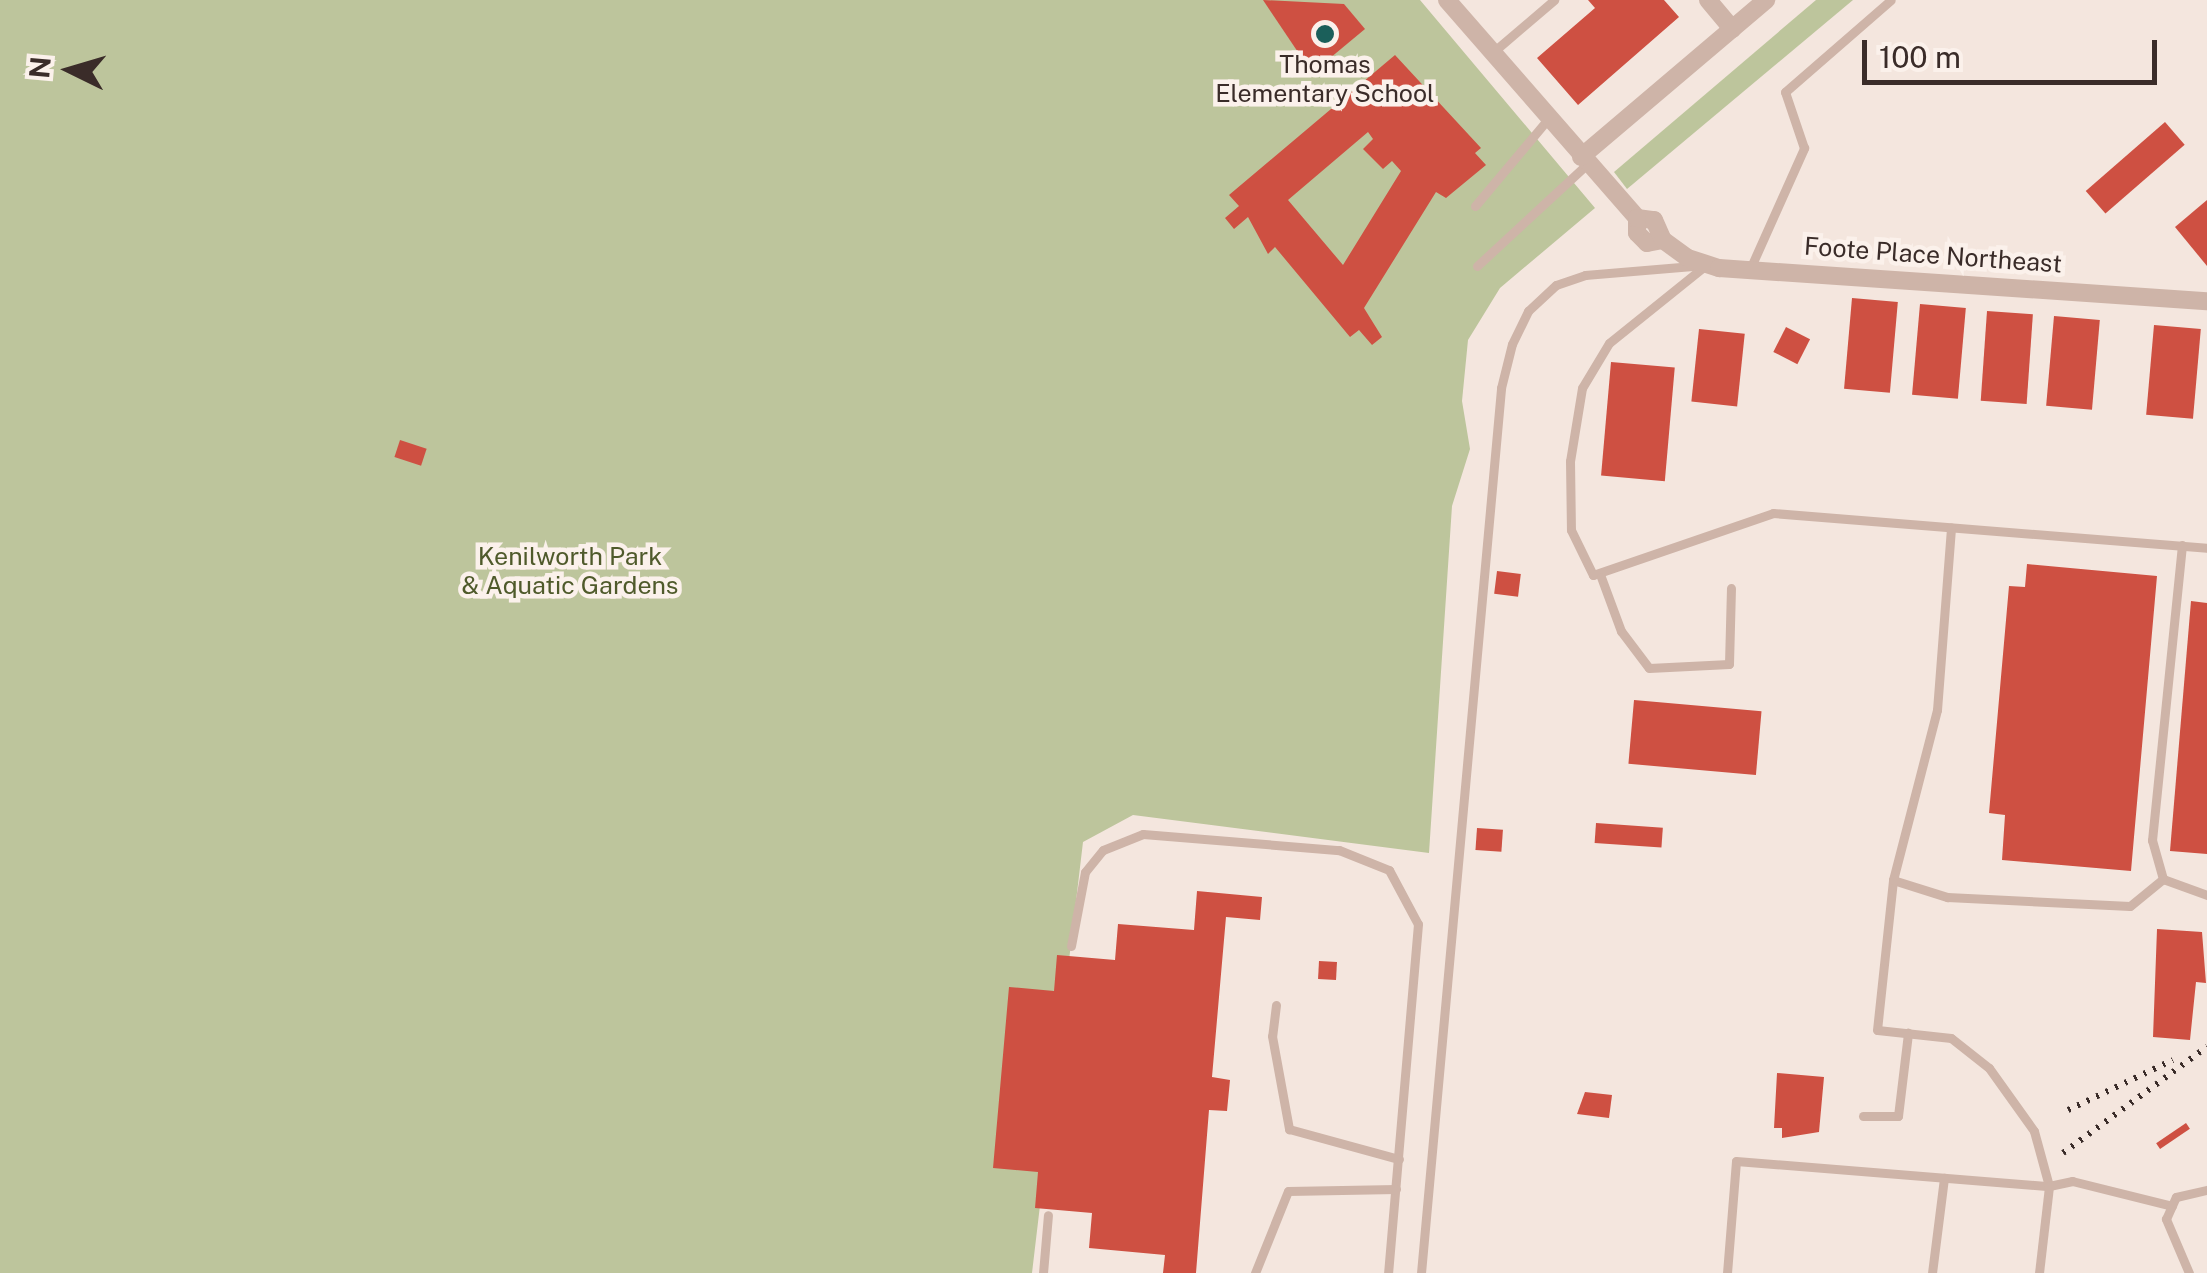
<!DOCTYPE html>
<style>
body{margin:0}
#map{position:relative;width:2207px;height:1273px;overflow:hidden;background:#f4e6de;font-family:"Public Sans",sans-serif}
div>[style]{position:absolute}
.green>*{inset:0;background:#bdc59c}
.building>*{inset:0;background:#ce5042;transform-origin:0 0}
.lane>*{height:9px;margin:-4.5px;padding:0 4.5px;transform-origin:4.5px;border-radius:4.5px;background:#ceb4a8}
.street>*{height:18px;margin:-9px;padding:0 9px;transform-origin:9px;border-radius:9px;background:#ceb4a8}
.rail>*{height:6px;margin-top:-3px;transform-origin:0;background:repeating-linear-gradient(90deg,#3a2c29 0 2.5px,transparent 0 10.5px)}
.dots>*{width:28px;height:28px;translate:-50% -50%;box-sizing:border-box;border:5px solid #fbf1eb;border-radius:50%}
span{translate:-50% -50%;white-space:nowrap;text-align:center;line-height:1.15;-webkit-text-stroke:9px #fbf1eb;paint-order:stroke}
.poi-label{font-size:25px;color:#3a2c29}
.street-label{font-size:25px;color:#3a2c29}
.park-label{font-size:25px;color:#4f5a2b}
.north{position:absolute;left:20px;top:20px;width:100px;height:100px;-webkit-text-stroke:8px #fbf1eb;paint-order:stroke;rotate:275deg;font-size:28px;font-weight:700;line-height:40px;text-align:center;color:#3a2c29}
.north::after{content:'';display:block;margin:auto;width:35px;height:45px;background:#3a2c29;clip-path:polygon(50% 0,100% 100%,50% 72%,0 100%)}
.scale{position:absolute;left:1862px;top:40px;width:295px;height:45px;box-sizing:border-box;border:5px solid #3a2c29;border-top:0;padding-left:12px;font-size:30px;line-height:35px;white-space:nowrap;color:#3a2c29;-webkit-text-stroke:8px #fbf1eb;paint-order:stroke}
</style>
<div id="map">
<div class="green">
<i style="clip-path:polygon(0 0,1420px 0,1595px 208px,1500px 288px,1468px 340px,1462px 401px,1470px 449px,1452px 506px,1429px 853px,1133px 815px,1083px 842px,1032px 1273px,0 1273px)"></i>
<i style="clip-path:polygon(1816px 0,1853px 0,1627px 189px,1614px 172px)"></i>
</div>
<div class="building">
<i style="clip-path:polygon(1263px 0,1344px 4px,1365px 29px,1312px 73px)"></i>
<i style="clip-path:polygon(1588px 0,1664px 0,1679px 17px,1578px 105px,1537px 58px,1595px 8px)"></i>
<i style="clip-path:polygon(evenodd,1395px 55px,1481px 148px,1475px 153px,1486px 165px,1446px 198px,1436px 192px,1364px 308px,1382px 337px,1372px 345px,1359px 330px,1350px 337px,1275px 247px,1268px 254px,1248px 217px,1234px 229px,1225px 218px,1239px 206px,1229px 195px,1395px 55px,1368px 132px,1373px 139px,1363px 149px,1383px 169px,1392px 161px,1401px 171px,1343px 265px,1288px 200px,1368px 132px)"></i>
<i style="left:2165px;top:122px;width:30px;height:105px;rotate:49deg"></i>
<i style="clip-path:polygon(2207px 200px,2207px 266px,2175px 227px)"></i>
<i style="left:1852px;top:298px;width:46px;height:91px;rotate:5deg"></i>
<i style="left:1920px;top:304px;width:46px;height:91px;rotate:5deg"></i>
<i style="left:1987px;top:311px;width:46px;height:90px;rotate:4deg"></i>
<i style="left:2054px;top:316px;width:46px;height:90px;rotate:5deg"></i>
<i style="left:2154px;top:325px;width:47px;height:90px;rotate:5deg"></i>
<i style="left:1786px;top:327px;width:27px;height:28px;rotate:27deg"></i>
<i style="left:1699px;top:329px;width:46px;height:73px;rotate:6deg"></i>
<i style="left:1611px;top:362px;width:64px;height:114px;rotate:5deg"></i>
<i style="left:400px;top:440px;width:28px;height:18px;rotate:18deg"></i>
<i style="clip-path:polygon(2027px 564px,2157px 576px,2131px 871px,2002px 860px,2005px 815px,1989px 813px,2009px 586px,2025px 587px)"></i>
<i style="left:1497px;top:571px;width:24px;height:23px;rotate:7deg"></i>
<i style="clip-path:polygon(2191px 601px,2207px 603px,2207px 854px,2170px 851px)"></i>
<i style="left:1634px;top:700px;width:128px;height:64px;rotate:5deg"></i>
<i style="left:1596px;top:823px;width:67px;height:20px;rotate:4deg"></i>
<i style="left:1477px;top:828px;width:26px;height:22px;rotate:4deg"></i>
<i style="clip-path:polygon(1197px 891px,1262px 897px,1260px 920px,1226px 917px,1212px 1077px,1230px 1080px,1227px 1111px,1209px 1110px,1196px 1273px,1163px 1273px,1165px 1255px,1089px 1248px,1092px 1213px,1035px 1208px,1038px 1172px,993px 1168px,1009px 987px,1054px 991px,1057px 955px,1115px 960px,1118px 924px,1194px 930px)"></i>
<i style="clip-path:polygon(2157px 929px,2202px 932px,2206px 983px,2196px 982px,2190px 1040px,2153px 1037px)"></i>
<i style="left:1319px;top:961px;width:18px;height:18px;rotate:3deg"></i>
<i style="clip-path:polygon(1777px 1073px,1824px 1077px,1819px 1132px,1782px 1138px,1782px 1128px,1774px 1128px)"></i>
<i style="clip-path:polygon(1585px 1092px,1612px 1095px,1609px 1118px,1577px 1114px)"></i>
<i style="left:2186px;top:1123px;width:7px;height:36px;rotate:56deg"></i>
</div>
<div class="lane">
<i style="left:1492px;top:53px;width:82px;rotate:-40.5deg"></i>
<i style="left:1475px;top:206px;width:114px;rotate:-50deg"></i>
<i style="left:1706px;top:265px;width:124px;rotate:141.2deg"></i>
<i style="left:1609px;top:343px;width:52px;rotate:121deg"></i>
<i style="left:1582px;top:388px;width:74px;rotate:99.3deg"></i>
<i style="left:1570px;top:461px;width:69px;rotate:89.2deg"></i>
<i style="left:1571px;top:530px;width:50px;rotate:63.9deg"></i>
<i style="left:1593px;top:575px;width:190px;rotate:-19deg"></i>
<i style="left:1773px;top:513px;width:435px;rotate:4.6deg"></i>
<i style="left:1477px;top:266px;width:150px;rotate:-42.8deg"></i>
<i style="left:1750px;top:269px;width:133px;rotate:-65.9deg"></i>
<i style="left:1804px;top:148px;width:59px;rotate:-108.7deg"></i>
<i style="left:1785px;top:92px;width:140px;rotate:-41deg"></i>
<i style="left:2182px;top:545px;width:297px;rotate:95.8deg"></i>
<i style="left:2152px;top:840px;width:41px;rotate:74.2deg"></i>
<i style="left:2163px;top:879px;width:47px;rotate:20deg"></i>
<i style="left:1601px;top:577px;width:58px;rotate:69.7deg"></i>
<i style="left:1621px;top:631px;width:46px;rotate:52.9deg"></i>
<i style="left:1649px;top:668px;width:80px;rotate:-2.9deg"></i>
<i style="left:1729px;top:664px;width:76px;rotate:-88.5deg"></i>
<i style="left:1893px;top:880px;width:57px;rotate:17.5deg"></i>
<i style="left:1947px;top:897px;width:183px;rotate:2.8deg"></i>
<i style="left:2130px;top:906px;width:43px;rotate:-39.3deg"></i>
<i style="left:1071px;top:946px;width:75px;rotate:-79.3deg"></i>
<i style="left:1085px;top:872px;width:28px;rotate:-51deg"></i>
<i style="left:1103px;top:850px;width:43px;rotate:-21.8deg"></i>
<i style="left:1143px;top:834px;width:197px;rotate:4.7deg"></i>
<i style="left:1339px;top:850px;width:54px;rotate:21.8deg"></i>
<i style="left:1389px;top:870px;width:61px;rotate:61.8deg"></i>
<i style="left:1418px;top:924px;width:350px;rotate:94.9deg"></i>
<i style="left:1276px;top:1005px;width:31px;rotate:97deg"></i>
<i style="left:1272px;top:1036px;width:95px;rotate:79.6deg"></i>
<i style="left:1289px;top:1129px;width:114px;rotate:15.3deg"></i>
<i style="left:1863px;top:1116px;width:35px"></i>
<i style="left:1898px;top:1116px;width:84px;rotate:-83.1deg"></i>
<i style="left:1043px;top:1273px;width:58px;rotate:-85.1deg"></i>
<i style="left:1255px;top:1273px;width:88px;rotate:-68.1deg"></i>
<i style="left:1288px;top:1191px;width:108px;rotate:-1.1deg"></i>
<i style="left:1421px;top:1273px;width:889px;rotate:-84.83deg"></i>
<i style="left:1501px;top:388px;width:45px;rotate:-76deg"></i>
<i style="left:1512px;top:344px;width:37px;rotate:-64deg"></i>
<i style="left:1528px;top:311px;width:38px;rotate:-43deg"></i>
<i style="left:1556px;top:285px;width:31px;rotate:-19deg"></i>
<i style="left:1585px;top:275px;width:108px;rotate:-4.8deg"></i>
<i style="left:1727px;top:1273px;width:112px;rotate:-85.4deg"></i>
<i style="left:1736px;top:1161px;width:314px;rotate:4.6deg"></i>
<i style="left:2049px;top:1186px;width:57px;rotate:-105.3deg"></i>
<i style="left:2034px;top:1131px;width:77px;rotate:-125.5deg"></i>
<i style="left:1989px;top:1068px;width:48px;rotate:-141.7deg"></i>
<i style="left:1951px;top:1038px;width:74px;rotate:-173.8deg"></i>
<i style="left:1877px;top:1030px;width:151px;rotate:-83.9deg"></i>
<i style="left:1893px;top:880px;width:176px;rotate:-75.5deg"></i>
<i style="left:1937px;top:710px;width:183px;rotate:-85.6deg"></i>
<i style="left:1932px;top:1273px;width:96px;rotate:-82.8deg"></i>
<i style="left:2039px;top:1273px;width:88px;rotate:-83.4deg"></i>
<i style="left:2049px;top:1186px;width:24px;rotate:-12deg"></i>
<i style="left:2072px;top:1181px;width:103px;rotate:14deg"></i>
<i style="left:2189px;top:1273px;width:59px;rotate:-113.1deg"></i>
<i style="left:2166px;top:1219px;width:24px;rotate:-66deg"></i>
<i style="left:2176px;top:1197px;width:32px;rotate:-13deg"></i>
</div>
<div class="street">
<i style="left:1447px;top:0;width:289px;rotate:48.9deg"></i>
<i style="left:1637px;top:218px;width:15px;rotate:90deg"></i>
<i style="left:1637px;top:233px;width:14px;rotate:45deg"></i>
<i style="left:1647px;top:243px;width:16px;rotate:-11deg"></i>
<i style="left:1708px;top:0;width:38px;rotate:50deg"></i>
<i style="left:1581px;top:157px;width:243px;rotate:-40.3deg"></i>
<i style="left:1637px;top:218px;width:17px;rotate:7deg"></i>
<i style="left:1654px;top:220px;width:22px;rotate:66deg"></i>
<i style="left:1663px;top:240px;width:31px;rotate:36deg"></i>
<i style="left:1688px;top:258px;width:33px;rotate:18deg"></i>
<i style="left:1719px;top:268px;width:489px;rotate:3.9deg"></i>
</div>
<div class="rail">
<i style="left:2068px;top:1110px;width:116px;rotate:-25.5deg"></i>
<i style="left:2063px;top:1153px;width:179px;rotate:-36.4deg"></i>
</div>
<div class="dots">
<i style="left:1325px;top:34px;background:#1b5f5a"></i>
</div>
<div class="poi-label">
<span style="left:1325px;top:79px">Thomas<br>Elementary School</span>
</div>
<div class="street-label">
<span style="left:1933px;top:255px;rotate:4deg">Foote Place Northeast</span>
</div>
<div class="park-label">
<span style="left:570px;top:571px">Kenilworth Park<br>&amp; Aquatic Gardens</span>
</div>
<div class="north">N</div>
<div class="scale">100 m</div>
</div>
